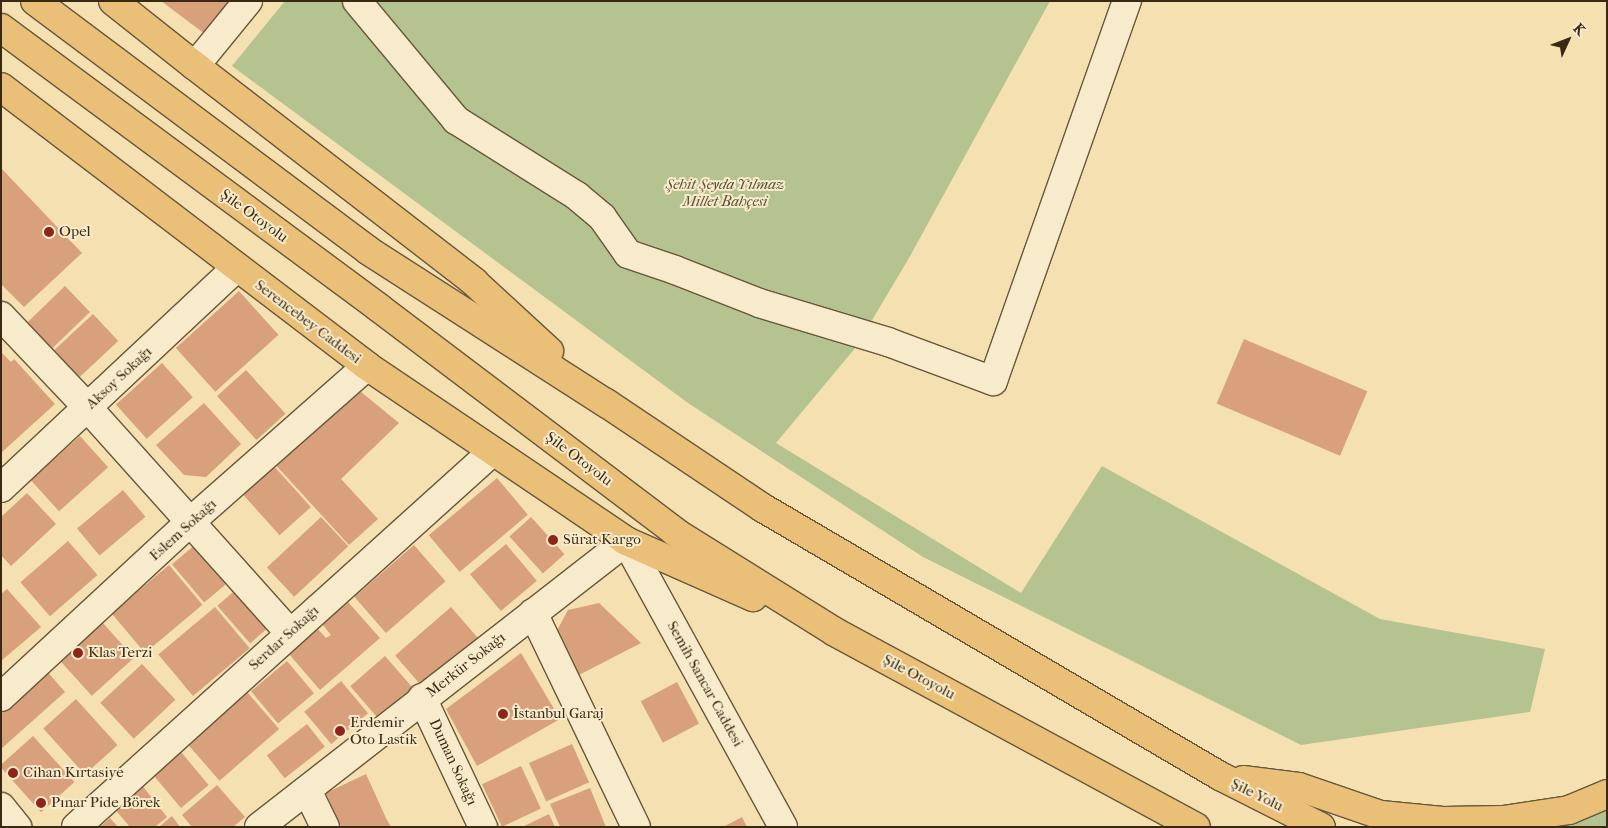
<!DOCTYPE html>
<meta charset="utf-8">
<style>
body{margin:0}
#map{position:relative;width:1608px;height:828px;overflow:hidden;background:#f4e0b1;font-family:"IM FELL French Canon",serif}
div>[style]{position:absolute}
.green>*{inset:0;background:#b5c391}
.building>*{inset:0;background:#d9a07c;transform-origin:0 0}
.roads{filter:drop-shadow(1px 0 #68573a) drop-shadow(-1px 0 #68573a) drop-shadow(0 1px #68573a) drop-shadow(0 -1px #68573a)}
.minor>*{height:28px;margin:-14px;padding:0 14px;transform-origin:14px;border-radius:14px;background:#f8ebcc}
.major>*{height:28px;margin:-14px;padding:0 14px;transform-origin:14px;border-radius:14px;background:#eac078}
.highway>*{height:28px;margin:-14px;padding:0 14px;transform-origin:14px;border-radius:14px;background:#eac078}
.dots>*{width:14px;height:14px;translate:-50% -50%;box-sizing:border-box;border:2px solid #f8ebcc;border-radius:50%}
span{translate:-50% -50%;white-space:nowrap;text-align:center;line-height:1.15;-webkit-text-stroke:4px #f8ebcc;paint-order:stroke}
.park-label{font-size:15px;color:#595032;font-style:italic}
.street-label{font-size:15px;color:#3a2912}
.poi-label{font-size:15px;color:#3a2912}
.left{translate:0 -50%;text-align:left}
.frame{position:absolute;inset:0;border:2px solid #3a2912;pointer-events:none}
.north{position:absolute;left:1543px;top:15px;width:50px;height:50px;-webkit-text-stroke:4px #f8ebcc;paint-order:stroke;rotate:47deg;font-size:14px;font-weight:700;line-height:20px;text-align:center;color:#3a2912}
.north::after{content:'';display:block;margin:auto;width:18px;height:22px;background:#3a2912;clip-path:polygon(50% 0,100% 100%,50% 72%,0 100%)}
</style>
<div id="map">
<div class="green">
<i style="clip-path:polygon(285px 1px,1050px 1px,909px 258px,856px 347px,776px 443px,1021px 593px,1102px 466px,1380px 619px,1545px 649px,1530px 712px,1301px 745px,923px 557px,688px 403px,232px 66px)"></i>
<i style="clip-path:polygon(1607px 808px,1607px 827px,1551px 827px)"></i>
</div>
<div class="building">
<i style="clip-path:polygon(161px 1px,237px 1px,209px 37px)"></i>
<i style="clip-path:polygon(1px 168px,82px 253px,24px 307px,1px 284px)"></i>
<i style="left:65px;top:286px;width:36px;height:56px;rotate:46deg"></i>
<i style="left:239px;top:291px;width:59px;height:85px;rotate:48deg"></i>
<i style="left:93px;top:314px;width:37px;height:56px;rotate:47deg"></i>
<i style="left:1244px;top:339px;width:134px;height:70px;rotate:23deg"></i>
<i style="clip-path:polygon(1px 352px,11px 362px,14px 359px,55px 404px,1px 453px)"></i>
<i style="left:162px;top:363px;width:46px;height:62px;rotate:48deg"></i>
<i style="left:246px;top:370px;width:59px;height:39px;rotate:48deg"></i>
<i style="clip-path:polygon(355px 387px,399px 423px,341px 479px,378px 519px,349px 545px,272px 461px)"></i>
<i style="clip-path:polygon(204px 403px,241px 444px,206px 477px,184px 475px,156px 445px)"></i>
<i style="left:80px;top:436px;width:42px;height:66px;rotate:48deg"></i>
<i style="left:272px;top:464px;width:58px;height:42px;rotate:48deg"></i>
<i style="left:497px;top:478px;width:48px;height:89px;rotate:50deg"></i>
<i style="left:123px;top:490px;width:35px;height:60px;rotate:50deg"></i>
<i style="clip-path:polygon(27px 493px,56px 524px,11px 566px,1px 555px,1px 517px)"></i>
<i style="left:321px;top:517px;width:40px;height:74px;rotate:47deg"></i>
<i style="left:531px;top:517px;width:50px;height:29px;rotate:48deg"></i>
<i style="left:68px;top:541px;width:45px;height:63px;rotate:49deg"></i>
<i style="left:506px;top:544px;width:48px;height:47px;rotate:50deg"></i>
<i style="left:195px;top:545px;width:50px;height:30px;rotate:50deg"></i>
<i style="left:414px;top:545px;width:48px;height:79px;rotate:49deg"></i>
<i style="left:169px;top:565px;width:52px;height:75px;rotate:50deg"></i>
<i style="left:240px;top:586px;width:50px;height:30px;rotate:49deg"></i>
<i style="clip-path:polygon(7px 589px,41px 627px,1px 661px,1px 594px)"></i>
<i style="clip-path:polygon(348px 602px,380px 638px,320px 690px,288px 653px,317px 628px,326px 638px,331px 635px,322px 624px)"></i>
<i style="clip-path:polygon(599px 603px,641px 643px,575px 677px,554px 636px,568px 610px)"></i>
<i style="left:215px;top:607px;width:54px;height:74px;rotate:50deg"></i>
<i style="left:451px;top:607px;width:43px;height:74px;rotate:49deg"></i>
<i style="left:102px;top:622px;width:48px;height:57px;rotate:48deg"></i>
<i style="clip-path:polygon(521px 653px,560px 719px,477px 766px,446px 709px)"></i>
<i style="left:385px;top:656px;width:43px;height:46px;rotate:49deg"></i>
<i style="left:287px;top:661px;width:42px;height:47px;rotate:50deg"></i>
<i style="left:142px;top:664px;width:49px;height:57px;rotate:47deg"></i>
<i style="clip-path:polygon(45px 669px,65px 692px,1px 749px,1px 708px)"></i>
<i style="left:341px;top:681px;width:42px;height:48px;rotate:50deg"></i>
<i style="left:677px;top:682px;width:47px;height:41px;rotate:62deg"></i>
<i style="left:247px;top:692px;width:49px;height:79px;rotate:49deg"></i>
<i style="left:76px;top:699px;width:62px;height:44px;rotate:48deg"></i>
<i style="left:307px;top:724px;width:29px;height:51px;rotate:52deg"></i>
<i style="left:33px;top:736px;width:62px;height:45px;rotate:48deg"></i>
<i style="left:572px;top:744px;width:42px;height:47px;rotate:66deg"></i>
<i style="left:181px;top:752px;width:43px;height:36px;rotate:50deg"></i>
<i style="left:521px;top:766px;width:47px;height:43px;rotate:65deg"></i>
<i style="clip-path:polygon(366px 774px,386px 818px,391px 827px,341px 827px,326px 793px)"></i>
<i style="clip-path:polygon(141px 784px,167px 817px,155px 827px,130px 827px,113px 807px)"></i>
<i style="clip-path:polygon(217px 785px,245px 817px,233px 827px,192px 827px,182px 815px)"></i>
<i style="clip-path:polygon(590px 788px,606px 827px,560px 827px,550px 804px)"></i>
<i style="clip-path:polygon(549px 814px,555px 827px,522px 827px)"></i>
<i style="clip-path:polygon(172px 816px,180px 827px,159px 827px)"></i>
<i style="clip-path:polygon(742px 817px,747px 827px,723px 827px)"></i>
<i style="clip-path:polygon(110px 818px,118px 827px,100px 827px)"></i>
</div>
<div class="roads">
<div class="minor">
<i style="left:357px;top:1px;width:155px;rotate:50.2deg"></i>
<i style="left:456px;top:120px;width:143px;rotate:32.1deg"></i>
<i style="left:577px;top:196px;width:33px;rotate:40deg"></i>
<i style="left:602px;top:217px;width:45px;rotate:54.9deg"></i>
<i style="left:628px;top:254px;width:50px;rotate:18.8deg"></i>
<i style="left:675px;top:270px;width:90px;rotate:21.4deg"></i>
<i style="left:759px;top:303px;width:135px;rotate:16.8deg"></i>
<i style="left:888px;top:342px;width:112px;rotate:20.4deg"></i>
<i style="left:993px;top:381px;width:403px;rotate:-70.6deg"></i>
<i style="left:195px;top:66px;width:84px;rotate:-50.8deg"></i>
<i style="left:1px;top:316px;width:127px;rotate:46.6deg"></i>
<i style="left:88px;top:408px;width:302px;rotate:48.1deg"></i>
<i style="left:1px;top:488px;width:323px;rotate:-43.1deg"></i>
<i style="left:533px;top:613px;width:237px;rotate:64.3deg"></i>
<i style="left:1px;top:697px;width:258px;rotate:-42.8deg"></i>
<i style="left:190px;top:522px;width:236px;rotate:-41.4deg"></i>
<i style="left:422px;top:698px;width:143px;rotate:64.7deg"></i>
<i style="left:307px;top:790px;width:41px;rotate:64.1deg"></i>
<i style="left:1px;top:807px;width:26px;rotate:51deg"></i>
<i style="left:76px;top:827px;width:561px;rotate:-42.04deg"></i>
<i style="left:259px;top:827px;width:465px;rotate:-37.9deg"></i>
<i style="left:626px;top:541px;width:326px;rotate:61.2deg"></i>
</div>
<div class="major">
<i style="left:113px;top:1px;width:105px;rotate:38.4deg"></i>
<i style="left:1px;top:87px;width:460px;rotate:37.3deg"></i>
<i style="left:367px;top:366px;width:313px;rotate:34deg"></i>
</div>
<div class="highway">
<i style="left:35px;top:1px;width:417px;rotate:36.8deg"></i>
<i style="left:369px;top:251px;width:282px;rotate:32.7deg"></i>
<i style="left:606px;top:403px;width:189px;rotate:33.8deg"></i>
<i style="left:763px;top:508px;width:530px;rotate:30.39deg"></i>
<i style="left:1220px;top:776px;width:113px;rotate:26.8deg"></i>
<i style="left:1px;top:28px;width:469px;rotate:36.5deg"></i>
<i style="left:378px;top:307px;width:373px;rotate:37.1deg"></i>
<i style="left:675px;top:532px;width:189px;rotate:32deg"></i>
<i style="left:835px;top:632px;width:410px;rotate:28.4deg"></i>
<i style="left:195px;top:66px;width:353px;rotate:37.7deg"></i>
<i style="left:474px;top:282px;width:102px;rotate:42.6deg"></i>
<i style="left:626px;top:541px;width:139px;rotate:23.8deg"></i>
<i style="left:1243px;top:780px;width:56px;rotate:7.1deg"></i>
<i style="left:1299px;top:787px;width:87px;rotate:18.9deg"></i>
<i style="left:1381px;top:815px;width:62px;rotate:5.5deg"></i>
<i style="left:1443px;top:821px;width:60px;rotate:-1deg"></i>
<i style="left:1503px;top:820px;width:67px;rotate:-8.6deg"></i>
<i style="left:1569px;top:810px;width:41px;rotate:-22.8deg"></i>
</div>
</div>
<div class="dots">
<i style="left:49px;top:232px;background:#8f2418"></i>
<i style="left:553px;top:540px;background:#8f2418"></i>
<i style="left:78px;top:653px;background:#8f2418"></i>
<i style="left:503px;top:714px;background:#8f2418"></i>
<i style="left:340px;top:731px;background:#8f2418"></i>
<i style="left:13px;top:773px;background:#8f2418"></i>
<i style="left:41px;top:803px;background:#8f2418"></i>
</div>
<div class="park-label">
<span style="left:725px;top:193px">Şehit Şeyda Yılmaz<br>Millet Bahçesi</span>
</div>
<div class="street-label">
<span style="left:254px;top:216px;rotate:36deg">Şile Otoyolu</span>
<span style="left:308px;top:322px;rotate:37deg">Serencebey Caddesi</span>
<span style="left:119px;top:378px;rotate:-43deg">Aksoy Sokağı</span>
<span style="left:579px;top:459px;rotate:37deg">Şile Otoyolu</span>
<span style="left:183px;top:530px;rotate:-42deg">Eslem Sokağı</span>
<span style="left:284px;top:638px;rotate:-42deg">Serdar Sokağı</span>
<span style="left:466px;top:665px;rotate:-38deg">Merkür Sokağı</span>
<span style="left:919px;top:677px;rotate:28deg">Şile Otoyolu</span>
<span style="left:705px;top:684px;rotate:61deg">Semih Sancar Caddesi</span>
<span style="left:453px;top:762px;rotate:65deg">Duman Sokağı</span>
<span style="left:1257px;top:795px;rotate:26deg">Şile Yolu</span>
</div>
<div class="poi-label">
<span class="left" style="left:59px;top:232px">Opel</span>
<span class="left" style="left:563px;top:540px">Sürat Kargo</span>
<span class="left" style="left:88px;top:653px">Klas Terzi</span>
<span class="left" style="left:513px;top:714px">İstanbul Garaj</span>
<span class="left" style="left:350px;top:731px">Erdemir<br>Oto Lastik</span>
<span class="left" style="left:23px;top:773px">Cihan Kırtasiye</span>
<span class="left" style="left:51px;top:803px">Pınar Pide Börek</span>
</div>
<div class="frame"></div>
<div class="north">K</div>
</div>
